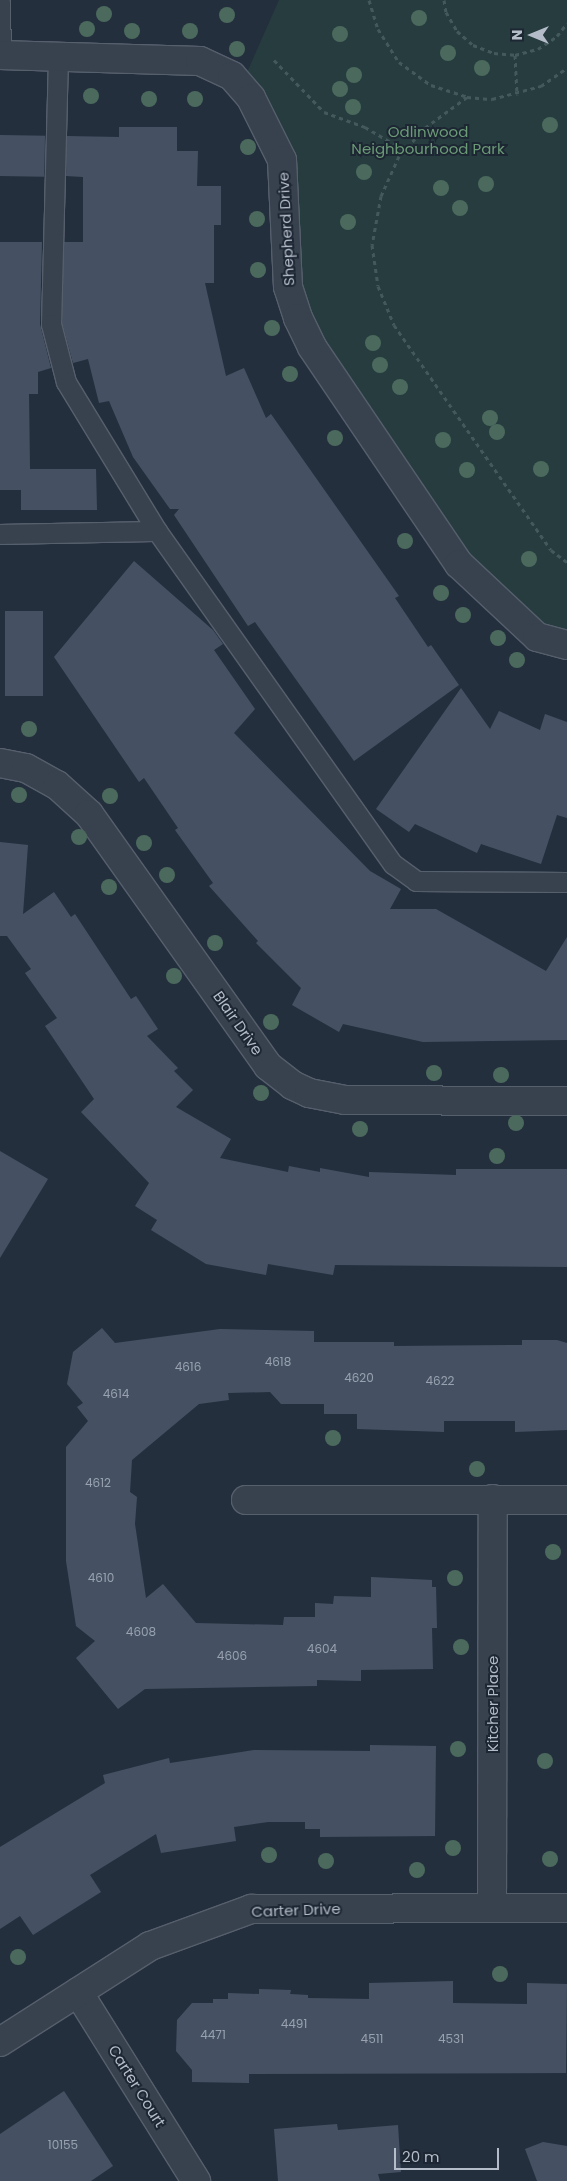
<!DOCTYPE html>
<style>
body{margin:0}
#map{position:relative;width:567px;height:2181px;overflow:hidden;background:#242f3e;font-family:Poppins,sans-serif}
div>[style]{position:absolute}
.green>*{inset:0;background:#263c3f}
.building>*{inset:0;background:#455162;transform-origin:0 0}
.path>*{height:3px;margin-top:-1.5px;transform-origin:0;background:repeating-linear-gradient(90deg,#44595c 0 4px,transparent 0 8px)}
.roads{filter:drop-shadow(1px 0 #565f6c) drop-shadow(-1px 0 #565f6c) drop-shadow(0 1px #565f6c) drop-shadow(0 -1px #565f6c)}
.service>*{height:19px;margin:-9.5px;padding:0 9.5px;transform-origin:9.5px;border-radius:9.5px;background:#38414e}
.minor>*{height:28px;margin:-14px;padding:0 14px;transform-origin:14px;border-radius:14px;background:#38414e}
.trees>*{width:16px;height:16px;margin:-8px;border-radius:50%;background:#4b6a5d}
span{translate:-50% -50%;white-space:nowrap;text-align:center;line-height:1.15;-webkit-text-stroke:4px #1d2633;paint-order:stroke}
.number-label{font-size:12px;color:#98a1af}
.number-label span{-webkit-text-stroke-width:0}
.park-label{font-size:15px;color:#6b9a76}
.street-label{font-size:15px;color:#b4bcc9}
.north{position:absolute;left:507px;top:10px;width:50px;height:50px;-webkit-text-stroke:4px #1d2633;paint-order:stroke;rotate:270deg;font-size:14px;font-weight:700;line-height:20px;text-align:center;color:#b4bcc9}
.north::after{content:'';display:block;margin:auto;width:18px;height:22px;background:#b4bcc9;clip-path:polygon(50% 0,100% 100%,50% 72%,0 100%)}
.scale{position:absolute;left:394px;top:2148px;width:105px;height:22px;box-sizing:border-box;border:2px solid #b4bcc9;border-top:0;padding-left:6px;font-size:15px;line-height:18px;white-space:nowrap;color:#b4bcc9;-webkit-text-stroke:4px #1d2633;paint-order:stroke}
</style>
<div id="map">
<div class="green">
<i style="clip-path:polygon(279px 0,567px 0,567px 641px,538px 634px,462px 562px,307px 319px,290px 262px,290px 161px,244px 79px)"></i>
</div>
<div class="building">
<i style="clip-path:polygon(119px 127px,177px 127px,177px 151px,198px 151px,197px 186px,221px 186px,221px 225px,214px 225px,214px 283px,205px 283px,226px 376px,244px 368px,266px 418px,271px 414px,399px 596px,395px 598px,428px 647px,431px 645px,459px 685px,354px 761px,255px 622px,248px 626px,174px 515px,179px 509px,170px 509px,133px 457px,109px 401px,99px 403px,88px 359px,73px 363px,62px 323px,64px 242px,83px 242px,83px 177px,66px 176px,67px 136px,119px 137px)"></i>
<i style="left:0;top:135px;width:45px;height:41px;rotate:1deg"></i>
<i style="clip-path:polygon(0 242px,42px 242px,40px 324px,51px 368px,38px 372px,38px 394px,29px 394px,30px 469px,96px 469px,97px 510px,21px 510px,21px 490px,0 490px)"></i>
<i style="clip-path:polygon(134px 561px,213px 630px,223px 644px,214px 650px,255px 709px,234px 733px,370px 871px,401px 889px,390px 909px,436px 909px,546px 971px,567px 937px,567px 1040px,423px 1042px,343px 1024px,339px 1032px,292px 1005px,301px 988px,256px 943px,258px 941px,209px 886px,213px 883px,175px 830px,178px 828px,144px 778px,139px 782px,54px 657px)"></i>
<i style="left:5px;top:611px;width:38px;height:85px"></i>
<i style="clip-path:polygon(461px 688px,490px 729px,499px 711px,540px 730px,545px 714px,567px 722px,567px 818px,557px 815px,541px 864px,481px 844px,477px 853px,415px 824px,409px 832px,376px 809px)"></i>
<i style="clip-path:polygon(0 842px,28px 845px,23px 914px,54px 892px,71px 917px,75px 914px,131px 999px,136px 996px,158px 1029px,147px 1036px,178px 1068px,174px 1071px,193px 1090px,176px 1107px,231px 1139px,220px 1158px,288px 1172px,289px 1166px,320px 1172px,320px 1168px,369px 1177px,369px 1172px,456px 1175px,456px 1169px,567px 1169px,567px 1267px,335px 1265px,333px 1275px,268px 1264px,266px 1275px,206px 1264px,151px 1230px,157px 1220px,135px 1206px,149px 1183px,81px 1112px,94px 1099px,45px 1026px,57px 1018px,25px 973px,31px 969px,7px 936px,0 936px)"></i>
<i style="clip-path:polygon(0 1151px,48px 1179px,0 1258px)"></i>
<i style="clip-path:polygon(102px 1328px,115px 1343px,220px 1329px,314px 1331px,314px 1342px,394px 1342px,394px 1346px,522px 1345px,522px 1340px,557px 1340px,567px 1343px,567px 1430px,515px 1432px,515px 1421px,444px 1421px,444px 1432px,357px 1429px,357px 1414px,324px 1414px,324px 1404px,281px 1404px,270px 1392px,228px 1393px,229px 1400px,199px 1404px,132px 1460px,130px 1492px,137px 1497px,135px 1524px,146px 1598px,163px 1584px,196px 1623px,283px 1625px,284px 1617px,315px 1617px,315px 1603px,333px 1604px,334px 1596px,371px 1597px,371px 1577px,432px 1580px,432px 1587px,436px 1587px,437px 1628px,432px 1628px,433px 1669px,361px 1670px,361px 1681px,317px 1680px,317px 1686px,145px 1689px,118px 1709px,76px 1658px,95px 1641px,76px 1626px,66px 1561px,66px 1447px,88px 1421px,77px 1407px,83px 1403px,67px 1384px,73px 1352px)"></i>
<i style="clip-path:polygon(370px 1745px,436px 1746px,435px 1836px,320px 1837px,320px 1829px,305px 1829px,305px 1822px,268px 1822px,234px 1827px,236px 1841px,161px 1853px,156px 1834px,90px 1875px,101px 1892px,33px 1935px,20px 1916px,0 1929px,0 1847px,105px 1783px,103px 1775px,169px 1758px,170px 1763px,254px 1750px,370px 1751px)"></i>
<i style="clip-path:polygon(453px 1981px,453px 2003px,527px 2004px,527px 1983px,567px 1984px,566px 2073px,249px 2074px,249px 2083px,192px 2082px,192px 2070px,176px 2051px,177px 2020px,192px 2003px,213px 2003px,213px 1999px,228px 1999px,228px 1993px,259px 1994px,259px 1989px,291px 1990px,290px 1994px,308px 1995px,308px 1998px,369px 1999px,369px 1983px)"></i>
<i style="clip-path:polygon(64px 2091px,113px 2166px,91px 2181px,0 2181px,0 2134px)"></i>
<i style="clip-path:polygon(337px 2124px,338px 2130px,398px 2125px,401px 2172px,378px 2174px,380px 2181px,278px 2181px,274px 2129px)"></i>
<i style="clip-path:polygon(543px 2142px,567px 2146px,567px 2181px,537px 2181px,525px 2149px)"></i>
</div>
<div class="path">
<i style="left:369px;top:0;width:30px;rotate:73deg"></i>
<i style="left:378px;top:29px;width:39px;rotate:58deg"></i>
<i style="left:399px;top:62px;width:39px;rotate:36deg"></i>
<i style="left:431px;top:85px;width:38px;rotate:18deg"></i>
<i style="left:467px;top:97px;width:25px;rotate:5deg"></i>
<i style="left:492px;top:99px;width:51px;rotate:-14.9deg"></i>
<i style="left:541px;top:86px;width:32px;rotate:-35deg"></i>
<i style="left:444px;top:0;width:12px;rotate:81deg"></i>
<i style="left:446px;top:12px;width:22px;rotate:60deg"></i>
<i style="left:457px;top:31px;width:21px;rotate:41deg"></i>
<i style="left:473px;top:45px;width:22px;rotate:21deg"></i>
<i style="left:494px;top:53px;width:21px;rotate:5deg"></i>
<i style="left:515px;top:55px;width:24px;rotate:-15deg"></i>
<i style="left:538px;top:49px;width:23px;rotate:-34deg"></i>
<i style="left:557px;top:36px;width:16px;rotate:-52deg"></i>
<i style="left:515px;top:55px;width:40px;rotate:87.1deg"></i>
<i style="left:274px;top:60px;width:72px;rotate:46.1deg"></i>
<i style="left:324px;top:112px;width:44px;rotate:20.1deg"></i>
<i style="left:365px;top:127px;width:45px;rotate:30.5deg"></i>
<i style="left:467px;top:97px;width:51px;rotate:143.8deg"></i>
<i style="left:426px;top:127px;width:40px;rotate:133deg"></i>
<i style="left:399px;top:156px;width:44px;rotate:114.2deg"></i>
<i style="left:381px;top:196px;width:50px;rotate:100.4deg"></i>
<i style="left:372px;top:245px;width:41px;rotate:81.7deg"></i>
<i style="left:378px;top:286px;width:42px;rotate:67.7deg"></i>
<i style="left:394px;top:325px;width:274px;rotate:55.1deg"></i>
<i style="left:551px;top:550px;width:20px;rotate:37deg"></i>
</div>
<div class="roads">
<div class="service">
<i style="left:0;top:2px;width:53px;rotate:88.9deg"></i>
<i style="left:58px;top:57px;width:267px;rotate:91.5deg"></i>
<i style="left:51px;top:324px;width:60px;rotate:75.5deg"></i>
<i style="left:66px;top:382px;width:175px;rotate:58.6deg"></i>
<i style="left:157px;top:531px;width:408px;rotate:54.7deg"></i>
<i style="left:393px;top:864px;width:29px;rotate:36deg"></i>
<i style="left:416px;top:881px;width:151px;rotate:0.4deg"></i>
<i style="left:0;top:534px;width:157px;rotate:-1.1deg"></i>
</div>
<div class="minor">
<i style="left:0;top:55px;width:200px;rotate:1.7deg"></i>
<i style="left:200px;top:61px;width:35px;rotate:25deg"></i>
<i style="left:232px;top:76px;width:29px;rotate:49deg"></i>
<i style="left:251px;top:98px;width:69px;rotate:63.4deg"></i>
<i style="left:282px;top:160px;width:127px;rotate:87.3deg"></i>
<i style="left:288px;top:287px;width:33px;rotate:72deg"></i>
<i style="left:298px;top:318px;width:32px;rotate:64deg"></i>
<i style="left:312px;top:347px;width:262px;rotate:55.9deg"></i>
<i style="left:459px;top:564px;width:107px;rotate:43.1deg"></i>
<i style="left:537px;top:637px;width:31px;rotate:15deg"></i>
<i style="left:0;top:763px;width:26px;rotate:11deg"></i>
<i style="left:26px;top:768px;width:35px;rotate:29deg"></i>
<i style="left:57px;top:785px;width:43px;rotate:42.2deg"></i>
<i style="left:89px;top:814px;width:309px;rotate:54.6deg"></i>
<i style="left:268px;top:1066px;width:31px;rotate:38deg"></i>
<i style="left:292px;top:1085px;width:19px;rotate:25deg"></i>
<i style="left:309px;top:1093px;width:37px;rotate:11deg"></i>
<i style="left:345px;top:1100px;width:222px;rotate:0.3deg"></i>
<i style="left:246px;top:1500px;width:321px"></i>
<i style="left:492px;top:1908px;width:409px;rotate:-89.9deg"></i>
<i style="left:78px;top:1992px;width:223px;rotate:58deg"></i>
<i style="left:0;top:2042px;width:178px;rotate:-32.6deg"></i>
<i style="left:150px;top:1946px;width:108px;rotate:-20.1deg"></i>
<i style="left:251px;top:1909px;width:316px;rotate:-0.2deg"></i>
</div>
</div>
<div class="trees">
<i style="left:104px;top:14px"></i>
<i style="left:227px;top:15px"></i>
<i style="left:419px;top:18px"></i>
<i style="left:87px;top:29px"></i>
<i style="left:132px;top:31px"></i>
<i style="left:190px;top:31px"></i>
<i style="left:340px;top:34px"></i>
<i style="left:237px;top:49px"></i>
<i style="left:448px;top:53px"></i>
<i style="left:482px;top:68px"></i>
<i style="left:354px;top:75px"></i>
<i style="left:340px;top:89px"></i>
<i style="left:91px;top:96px"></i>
<i style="left:149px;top:99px"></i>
<i style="left:195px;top:99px"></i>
<i style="left:353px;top:107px"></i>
<i style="left:550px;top:125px"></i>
<i style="left:248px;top:147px"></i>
<i style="left:364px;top:172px"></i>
<i style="left:486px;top:184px"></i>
<i style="left:441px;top:188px"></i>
<i style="left:460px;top:208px"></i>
<i style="left:257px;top:219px"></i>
<i style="left:348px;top:222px"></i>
<i style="left:258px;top:270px"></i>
<i style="left:272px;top:328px"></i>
<i style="left:373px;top:343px"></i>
<i style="left:380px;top:365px"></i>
<i style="left:290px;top:374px"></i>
<i style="left:400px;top:387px"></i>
<i style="left:490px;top:418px"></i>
<i style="left:497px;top:432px"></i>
<i style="left:335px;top:438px"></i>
<i style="left:443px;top:440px"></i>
<i style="left:541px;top:469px"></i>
<i style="left:467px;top:470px"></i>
<i style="left:405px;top:541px"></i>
<i style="left:529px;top:559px"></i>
<i style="left:441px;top:593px"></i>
<i style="left:463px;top:615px"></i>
<i style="left:498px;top:638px"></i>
<i style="left:517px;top:660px"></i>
<i style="left:29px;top:729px"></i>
<i style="left:19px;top:795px"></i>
<i style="left:110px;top:796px"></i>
<i style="left:79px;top:837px"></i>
<i style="left:144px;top:843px"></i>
<i style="left:167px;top:875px"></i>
<i style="left:109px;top:887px"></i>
<i style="left:215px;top:943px"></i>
<i style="left:174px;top:976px"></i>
<i style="left:271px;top:1022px"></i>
<i style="left:434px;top:1073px"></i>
<i style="left:501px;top:1075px"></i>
<i style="left:261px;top:1093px"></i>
<i style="left:516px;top:1123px"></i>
<i style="left:360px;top:1129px"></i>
<i style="left:497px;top:1156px"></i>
<i style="left:333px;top:1438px"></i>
<i style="left:477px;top:1469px"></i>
<i style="left:553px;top:1552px"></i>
<i style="left:455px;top:1578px"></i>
<i style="left:461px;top:1647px"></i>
<i style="left:458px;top:1749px"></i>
<i style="left:545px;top:1761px"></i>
<i style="left:453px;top:1848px"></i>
<i style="left:269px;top:1855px"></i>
<i style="left:550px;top:1859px"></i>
<i style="left:326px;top:1861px"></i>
<i style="left:417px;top:1870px"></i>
<i style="left:18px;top:1957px"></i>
<i style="left:500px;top:1974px"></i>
</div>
<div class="number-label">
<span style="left:278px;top:1362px">4618</span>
<span style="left:188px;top:1367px">4616</span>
<span style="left:359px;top:1378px">4620</span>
<span style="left:440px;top:1381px">4622</span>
<span style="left:116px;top:1394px">4614</span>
<span style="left:98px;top:1483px">4612</span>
<span style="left:101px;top:1578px">4610</span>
<span style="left:141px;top:1632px">4608</span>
<span style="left:322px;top:1649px">4604</span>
<span style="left:232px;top:1656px">4606</span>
<span style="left:294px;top:2024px">4491</span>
<span style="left:213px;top:2035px">4471</span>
<span style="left:372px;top:2039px">4511</span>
<span style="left:451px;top:2039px">4531</span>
<span style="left:63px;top:2145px">10155</span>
</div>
<div class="park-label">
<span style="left:428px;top:140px">Odlinwood<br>Neighbourhood Park</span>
</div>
<div class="street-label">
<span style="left:286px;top:229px;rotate:-93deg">Shepherd Drive</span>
<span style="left:238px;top:1023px;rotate:55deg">Blair Drive</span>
<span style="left:493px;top:1704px;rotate:-90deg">Kitcher Place</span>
<span style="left:296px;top:1910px;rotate:-2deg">Carter Drive</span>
<span style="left:137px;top:2086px;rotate:58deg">Carter Court</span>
</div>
<div class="north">N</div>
<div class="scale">20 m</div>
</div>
